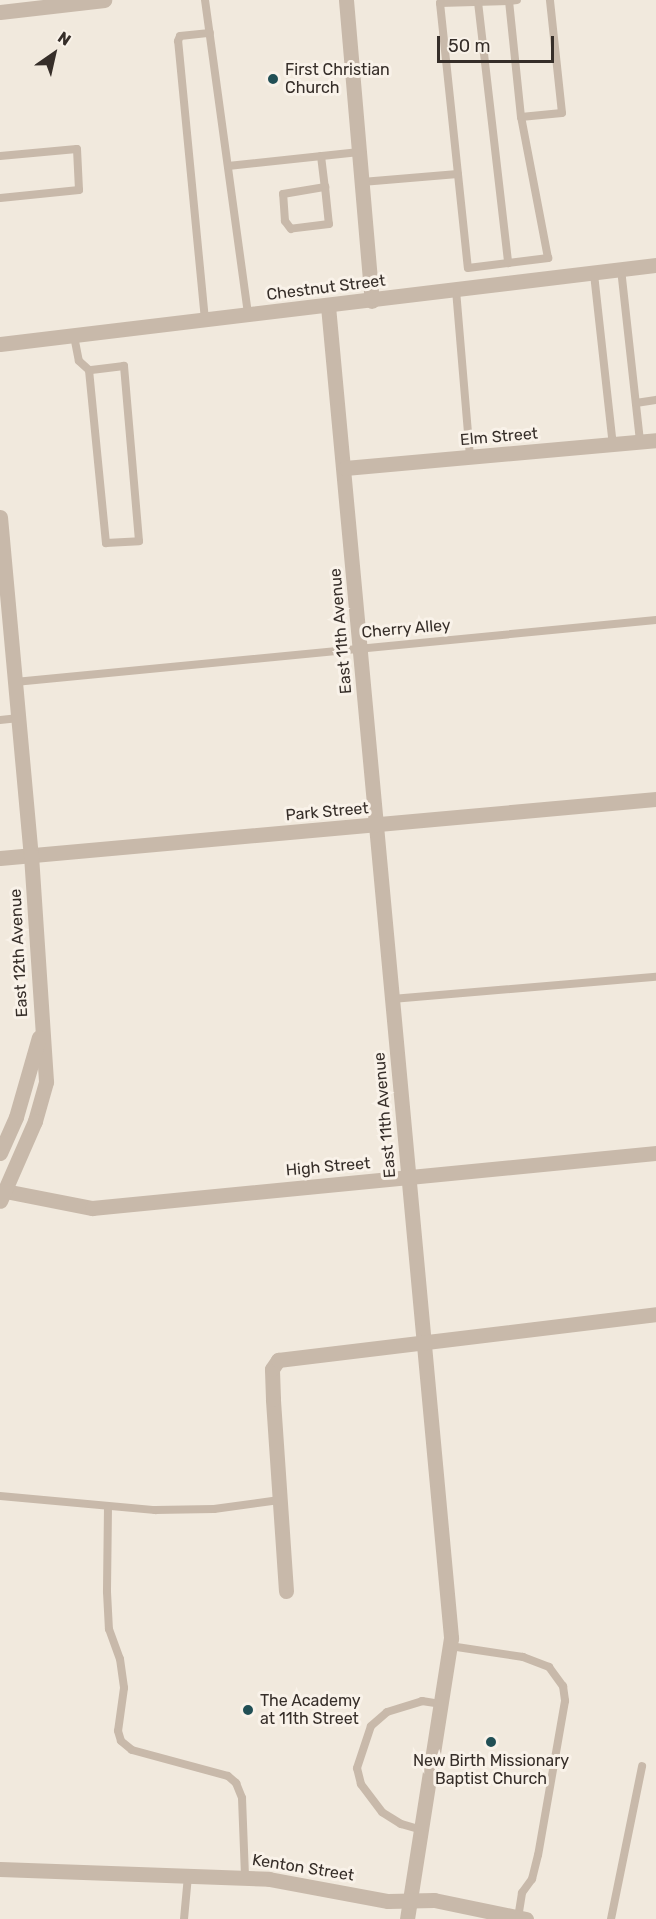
<!DOCTYPE html>
<style>
body{margin:0}
#map{position:relative;width:656px;height:1919px;overflow:hidden;background:#f1e9dd;font-family:Rubik,sans-serif}
div>[style]{position:absolute}
.service>*{height:8px;margin:-4px;padding:0 4px;transform-origin:4px;border-radius:4px;background:#c8b9aa}
.minor>*{height:15px;margin:-7.5px;padding:0 7.5px;transform-origin:7.5px;border-radius:7.5px;background:#c8b9aa}
.tertiary>*{height:15px;margin:-7.5px;padding:0 7.5px;transform-origin:7.5px;border-radius:7.5px;background:#c8b9aa}
.dots>*{width:16px;height:16px;translate:-50% -50%;box-sizing:border-box;border:3px solid #f9f2e9;border-radius:50%}
span{translate:-50% -50%;white-space:nowrap;text-align:center;line-height:1.15;-webkit-text-stroke:6px #f9f2e9;paint-order:stroke}
.poi-label{font-size:16px;color:#362e29}
.left{translate:0 -50%;text-align:left}
.street-label{font-size:16px;color:#362e29}
.north{position:absolute;left:24px;top:24px;width:60px;height:60px;-webkit-text-stroke:4px #f9f2e9;paint-order:stroke;rotate:34deg;font-size:16px;font-weight:700;line-height:24px;text-align:center;color:#362e29}
.north::after{content:'';display:block;margin:auto;width:21px;height:27px;background:#362e29;clip-path:polygon(50% 0,100% 100%,50% 72%,0 100%)}
.scale{position:absolute;left:437px;top:36px;width:117px;height:27px;box-sizing:border-box;border:3px solid #362e29;border-top:0;padding-left:8px;font-size:18px;line-height:21px;white-space:nowrap;color:#362e29;-webkit-text-stroke:4px #f9f2e9;paint-order:stroke}
</style>
<div id="map">
<div class="service">
<i style="left:205px;top:0;width:318px;rotate:82.2deg"></i>
<i style="left:509px;top:1px;width:69px;rotate:178.3deg"></i>
<i style="left:440px;top:3px;width:266px;rotate:84deg"></i>
<i style="left:468px;top:268px;width:81px;rotate:-7.1deg"></i>
<i style="left:548px;top:258px;width:144px;rotate:-100.8deg"></i>
<i style="left:521px;top:117px;width:117px;rotate:-95.9deg"></i>
<i style="left:509px;top:1px;width:8px;rotate:-7deg"></i>
<i style="left:478px;top:2px;width:263px;rotate:83.4deg"></i>
<i style="left:521px;top:117px;width:41px;rotate:-5.6deg"></i>
<i style="left:562px;top:113px;width:114px;rotate:-96.1deg"></i>
<i style="left:0;top:156px;width:77px;rotate:-5.2deg"></i>
<i style="left:77px;top:149px;width:41px;rotate:87.2deg"></i>
<i style="left:79px;top:190px;width:79px;rotate:174.2deg"></i>
<i style="left:321px;top:156px;width:31px;rotate:83deg"></i>
<i style="left:325px;top:187px;width:37px;rotate:84deg"></i>
<i style="left:329px;top:224px;width:38px;rotate:173deg"></i>
<i style="left:291px;top:229px;width:10px;rotate:-127deg"></i>
<i style="left:285px;top:221px;width:27px;rotate:-94deg"></i>
<i style="left:283px;top:194px;width:43px;rotate:-9.5deg"></i>
<i style="left:228px;top:166px;width:132px;rotate:-6.1deg"></i>
<i style="left:362px;top:182px;width:96px;rotate:-4.8deg"></i>
<i style="left:621px;top:269px;width:174px;rotate:83.7deg"></i>
<i style="left:594px;top:274px;width:172px;rotate:83.7deg"></i>
<i style="left:456px;top:290px;width:169px;rotate:85.2deg"></i>
<i style="left:205px;top:320px;width:280px;rotate:-95.5deg"></i>
<i style="left:178px;top:41px;width:5px;rotate:-68deg"></i>
<i style="left:180px;top:36px;width:30px;rotate:-6deg"></i>
<i style="left:74px;top:336px;width:25px;rotate:79deg"></i>
<i style="left:79px;top:361px;width:13px;rotate:42deg"></i>
<i style="left:89px;top:370px;width:174px;rotate:84.4deg"></i>
<i style="left:106px;top:543px;width:33px;rotate:-3deg"></i>
<i style="left:139px;top:541px;width:176px;rotate:-94.9deg"></i>
<i style="left:124px;top:366px;width:35px;rotate:173deg"></i>
<i style="left:636px;top:403px;width:20px;rotate:-9deg"></i>
<i style="left:15px;top:682px;width:644px;rotate:-5.52deg"></i>
<i style="left:0;top:720px;width:19px;rotate:-6deg"></i>
<i style="left:392px;top:999px;width:265px;rotate:-4.8deg"></i>
<i style="left:0;top:1496px;width:156px;rotate:5.2deg"></i>
<i style="left:155px;top:1510px;width:59px;rotate:-1deg"></i>
<i style="left:214px;top:1509px;width:66px;rotate:-7.9deg"></i>
<i style="left:108px;top:1507px;width:85px;rotate:90.7deg"></i>
<i style="left:107px;top:1592px;width:37px;rotate:87deg"></i>
<i style="left:109px;top:1629px;width:32px;rotate:70deg"></i>
<i style="left:120px;top:1659px;width:29px;rotate:82deg"></i>
<i style="left:124px;top:1688px;width:43px;rotate:97.9deg"></i>
<i style="left:118px;top:1731px;width:10px;rotate:73deg"></i>
<i style="left:121px;top:1741px;width:14px;rotate:39deg"></i>
<i style="left:132px;top:1750px;width:99px;rotate:15.2deg"></i>
<i style="left:228px;top:1776px;width:11px;rotate:41deg"></i>
<i style="left:236px;top:1783px;width:16px;rotate:68deg"></i>
<i style="left:242px;top:1798px;width:79px;rotate:87.8deg"></i>
<i style="left:450px;top:1646px;width:74px;rotate:8.6deg"></i>
<i style="left:523px;top:1657px;width:28px;rotate:21deg"></i>
<i style="left:549px;top:1667px;width:24px;rotate:54deg"></i>
<i style="left:563px;top:1686px;width:15px;rotate:82deg"></i>
<i style="left:565px;top:1701px;width:156px;rotate:99.9deg"></i>
<i style="left:538px;top:1855px;width:25px;rotate:104deg"></i>
<i style="left:532px;top:1879px;width:17px;rotate:126deg"></i>
<i style="left:522px;top:1893px;width:24px;rotate:99deg"></i>
<i style="left:422px;top:1830px;width:22px;rotate:-164deg"></i>
<i style="left:401px;top:1824px;width:22px;rotate:-148deg"></i>
<i style="left:382px;top:1812px;width:35px;rotate:-127deg"></i>
<i style="left:361px;top:1784px;width:16px;rotate:-104deg"></i>
<i style="left:357px;top:1768px;width:44px;rotate:-71.6deg"></i>
<i style="left:371px;top:1726px;width:21px;rotate:-41deg"></i>
<i style="left:387px;top:1712px;width:37px;rotate:-17deg"></i>
<i style="left:422px;top:1701px;width:20px;rotate:9deg"></i>
<i style="left:184px;top:1919px;width:43px;rotate:-84.7deg"></i>
<i style="left:611px;top:1919px;width:156px;rotate:-78.5deg"></i>
</div>
<div class="minor">
<i style="left:346px;top:0;width:302px;rotate:85.1deg"></i>
<i style="left:328px;top:306px;width:1338px;rotate:84.72deg"></i>
<i style="left:451px;top:1638px;width:284px;rotate:98.9deg"></i>
<i style="left:345px;top:468px;width:312px;rotate:-5.1deg"></i>
<i style="left:0;top:858px;width:659px;rotate:-5.14deg"></i>
<i style="left:5px;top:1191px;width:89px;rotate:11.1deg"></i>
<i style="left:92px;top:1208px;width:567px;rotate:-5.57deg"></i>
<i style="left:286px;top:1591px;width:192px;rotate:-93.9deg"></i>
<i style="left:273px;top:1399px;width:30px;rotate:-92deg"></i>
<i style="left:272px;top:1369px;width:11px;rotate:-56deg"></i>
<i style="left:278px;top:1360px;width:381px;rotate:-6.9deg"></i>
<i style="left:0;top:1869px;width:269px;rotate:2.1deg"></i>
<i style="left:269px;top:1879px;width:121px;rotate:10.5deg"></i>
<i style="left:388px;top:1901px;width:46px;rotate:-1.2deg"></i>
<i style="left:434px;top:1900px;width:94px;rotate:11.7deg"></i>
</div>
<div class="tertiary">
<i style="left:0;top:12px;width:105px;rotate:-6.6deg"></i>
<i style="left:0;top:344px;width:661px;rotate:-6.87deg"></i>
<i style="left:0;top:517px;width:339px;rotate:84.8deg"></i>
<i style="left:31px;top:855px;width:227px;rotate:86.2deg"></i>
<i style="left:46px;top:1082px;width:41px;rotate:105.8deg"></i>
<i style="left:35px;top:1121px;width:87px;rotate:113.6deg"></i>
<i style="left:0;top:1153px;width:39px;rotate:-66deg"></i>
<i style="left:16px;top:1117px;width:83px;rotate:-74deg"></i>
</div>
<div class="dots">
<i style="left:273px;top:79px;background:#214f55"></i>
<i style="left:248px;top:1710px;background:#214f55"></i>
<i style="left:491px;top:1742px;background:#214f55"></i>
</div>
<div class="poi-label">
<span class="left" style="left:285px;top:79px">First Christian<br>Church</span>
<span class="left" style="left:260px;top:1710px">The Academy<br>at 11th Street</span>
<span style="left:491px;top:1770px">New Birth Missionary<br>Baptist Church</span>
</div>
<div class="street-label">
<span style="left:326px;top:288px;rotate:-7deg">Chestnut Street</span>
<span style="left:499px;top:437px;rotate:-5deg">Elm Street</span>
<span style="left:406px;top:629px;rotate:-5deg">Cherry Alley</span>
<span style="left:341px;top:631px;rotate:-95deg">East 11th Avenue</span>
<span style="left:327px;top:812px;rotate:-5deg">Park Street</span>
<span style="left:19px;top:953px;rotate:-93deg">East 12th Avenue</span>
<span style="left:385px;top:1115px;rotate:-95deg">East 11th Avenue</span>
<span style="left:328px;top:1167px;rotate:-5deg">High Street</span>
<span style="left:303px;top:1868px;rotate:9deg">Kenton Street</span>
</div>
<div class="north">N</div>
<div class="scale">50 m</div>
</div>
